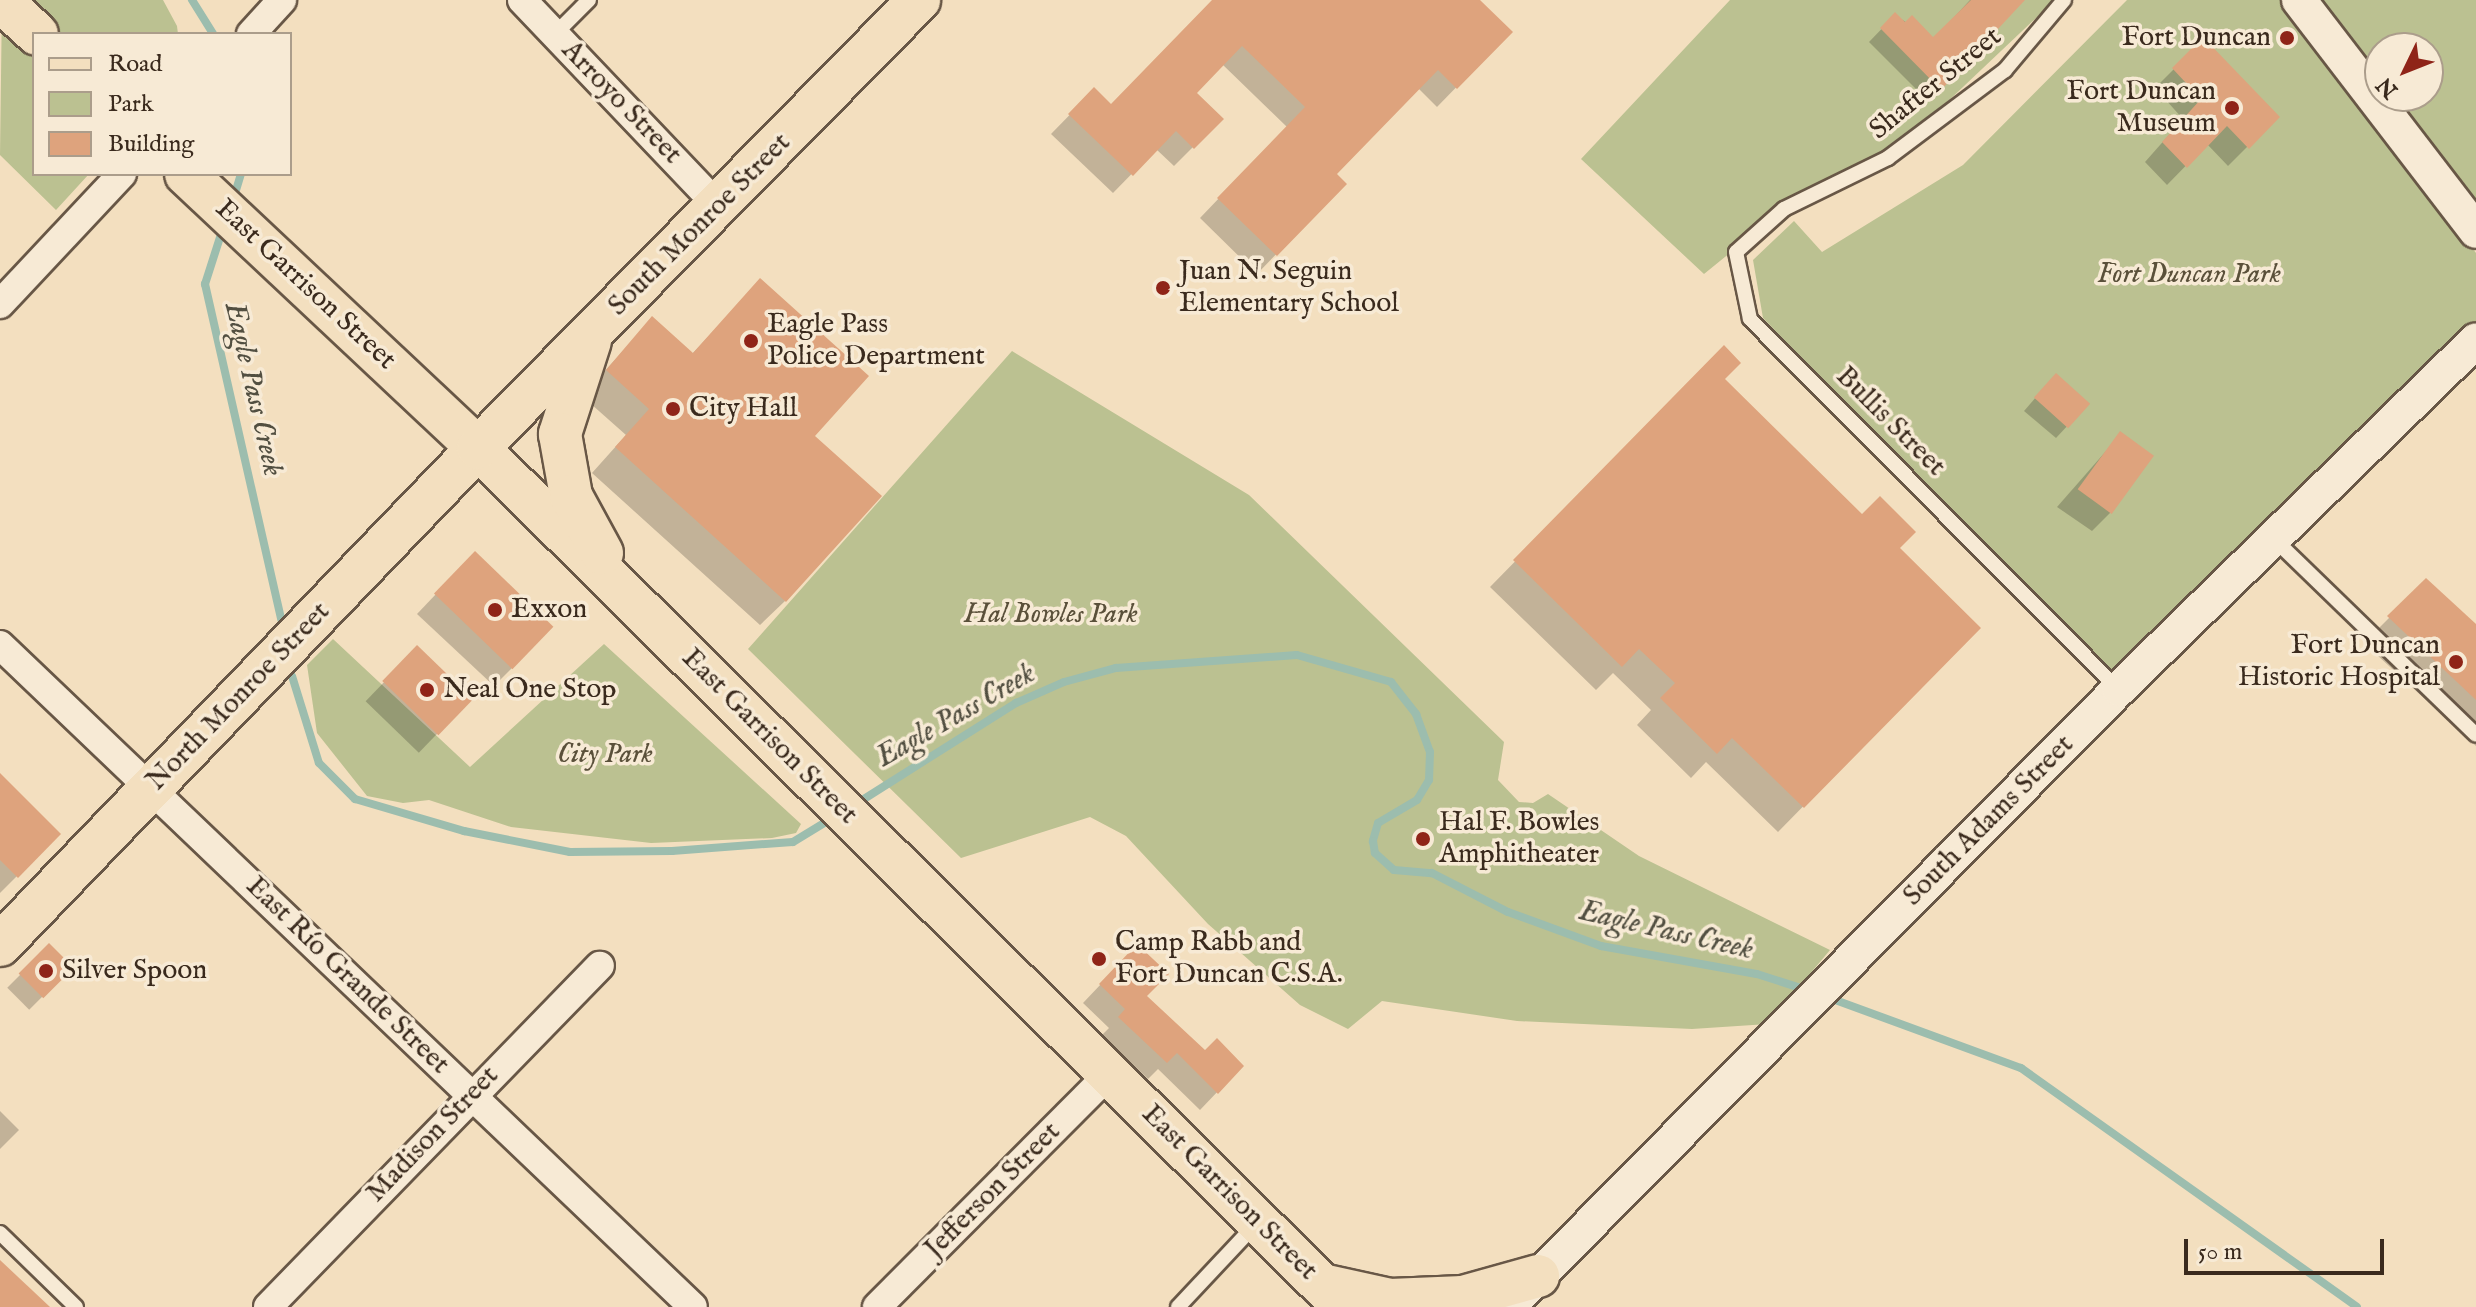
<!DOCTYPE html>
<meta charset="utf-8">
<style>
body{margin:0}
#map{position:relative;width:2476px;height:1307px;overflow:hidden;background:#f3dfbf;font-family:"IM FELL English",serif}
div>[style]{position:absolute}
.green>*{inset:0;background:#bbc191}
.shadow>*{inset:0;background:#0003;transform-origin:0 0}
.stream>*{height:8px;margin:-4px;padding:0 4px;transform-origin:4px;border-radius:4px;background:#9cbdae}
.building>*{inset:0;background:#dea37d;transform-origin:0 0}
.roads{filter:drop-shadow(2px 0 #685746) drop-shadow(-2px 0 #685746) drop-shadow(0 2px #685746) drop-shadow(0 -2px #685746)}
.service>*{height:14px;margin:-7px;padding:0 7px;transform-origin:7px;border-radius:7px;background:#f7ead5}
.minor>*{height:28px;margin:-14px;padding:0 14px;transform-origin:14px;border-radius:14px;background:#f7ead5}
.tertiary>*{height:34px;margin:-17px;padding:0 17px;transform-origin:17px;border-radius:17px;background:#f7ead5}
.primary>*{height:42px;margin:-21px;padding:0 21px;transform-origin:21px;border-radius:21px;background:#f3dfbf}
.dots>*{width:22px;height:22px;translate:-50% -50%;box-sizing:border-box;border:4px solid #f7ead5;border-radius:50%}
span{translate:-50% -50%;white-space:nowrap;text-align:center;line-height:1.15;-webkit-text-stroke:7px #f7ead5;paint-order:stroke}
.poi-label{font-size:28px;color:#3a2a1d}
.right{translate:-100% -50%;text-align:right}
.left{translate:0 -50%;text-align:left}
.street-label{font-size:28px;color:#3a2a1d}
.park-label{font-size:28px;color:#5a503a;font-style:italic}
.water-label{font-size:30px;color:#524f41;font-style:italic}
.legend{position:absolute;left:32px;top:32px;width:260px;height:144px;box-sizing:border-box;background:#f7ead5;border:2px solid #ab9d8b;margin:0;padding:10px 14px;list-style:none;font-size:24px;color:#3a2a1d}
.legend li{display:flex;align-items:center;gap:16px;height:40px}
.legend b{width:40px;border:2px solid #ab9d8b}
.north{position:absolute;left:2364px;top:32px;width:80px;height:80px;box-sizing:border-box;background:#f7ead5;border:2px solid #ab9d8b;border-radius:50%;rotate:227deg;font-size:22px;font-weight:700;line-height:32px;text-align:center;color:#3a2a1d}
.north::after{content:'';display:block;margin:auto;width:28px;height:36px;background:#8f2418;clip-path:polygon(50% 0,100% 100%,50% 72%,0 100%)}
.scale{position:absolute;left:2184px;top:1239px;width:200px;height:36px;box-sizing:border-box;border:4px solid #3a2a1d;border-top:0;padding-left:10px;font-size:24px;line-height:28px;white-space:nowrap;color:#3a2a1d;-webkit-text-stroke:6px #f7ead5;paint-order:stroke}
</style>
<div id="map">
<div class="green">
<i style="clip-path:polygon(2px 0,163px 0,177px 26px,178px 34px,34px 34px,34px 174px,89px 174px,56px 210px,0 155px)"></i>
<i style="clip-path:polygon(1730px 0,2055px 0,1888px 158px,1784px 209px,1704px 274px,1581px 159px)"></i>
<i style="clip-path:polygon(2127px 0,2281px 0,2476px 253px,2476px 327px,2112px 682px,1763px 318px,1753px 260px,1794px 221px,1822px 252px,1963px 165px)"></i>
<i style="clip-path:polygon(evenodd,2301px 0,2476px 0,2476px 228px,2301px 0,2380px 48px,2428px 48px,2428px 96px,2380px 96px,2380px 48px)"></i>
<i style="clip-path:polygon(1012px 351px,1249px 495px,1504px 742px,1498px 780px,1519px 802px,1533px 803px,1548px 794px,1639px 856px,1830px 950px,1768px 1024px,1692px 1029px,1517px 1021px,1382px 1001px,1348px 1029px,1300px 1005px,1208px 924px,1126px 836px,1090px 817px,961px 858px,748px 649px)"></i>
<i style="clip-path:polygon(333px 639px,470px 767px,604px 644px,801px 824px,796px 833px,772px 838px,651px 843px,511px 827px,429px 800px,403px 803px,367px 796px,317px 733px,307px 665px)"></i>
</div>
<div class="shadow">
<i style="clip-path:polygon(1214px 0,1477px 0,1510px 32px,1437px 107px,1418px 88px,1334px 174px,1344px 184px,1257px 274px,1200px 218px,1287px 127px,1222px 64px,1194px 93px,1221px 119px,1174px 166px,1156px 149px,1113px 193px,1051px 134px,1094px 90px,1111px 106px)"></i>
<i style="clip-path:polygon(1970px 0,2023px 0,1928px 101px,1869px 42px,1895px 15px,1933px 40px)"></i>
<i style="clip-path:polygon(2203px 40px,2277px 117px,2228px 166px,2207px 144px,2167px 185px,2145px 162px,2183px 119px,2155px 88px)"></i>
<i style="clip-path:polygon(760px 281px,785px 601px,760px 625px,592px 473px,626px 435px,582px 396px,652px 319px,692px 354px)"></i>
<i style="clip-path:polygon(1724px 348px,1722px 380px,1978px 628px,1778px 832px,1706px 762px,1691px 778px,1637px 725px,1651px 710px,1613px 673px,1596px 690px,1490px 587px)"></i>
<i style="clip-path:polygon(2044px 388px,2087px 405px,2056px 438px,2024px 411px)"></i>
<i style="clip-path:polygon(2121px 434px,2111px 512px,2092px 531px,2057px 507px)"></i>
<i style="clip-path:polygon(456px 573px,513px 667px,494px 686px,417px 614px)"></i>
<i style="clip-path:polygon(2426px 581px,2476px 627px,2476px 746px,2364px 643px)"></i>
<i style="left:417px;top:648px;width:74px;height:74px;rotate:44deg"></i>
<i style="clip-path:polygon(0 776px,59px 834px,0 893px)"></i>
<i style="left:49px;top:946px;width:31px;height:59px;rotate:45deg"></i>
<i style="clip-path:polygon(1120px 964px,1145px 996px,1205px 1053px,1242px 1066px,1200px 1110px,1158px 1069px,1148px 1079px,1102px 1035px,1109px 1028px,1083px 1003px)"></i>
<i style="clip-path:polygon(0 1111px,19px 1130px,0 1149px)"></i>
</div>
<div class="stream">
<i style="left:192px;top:0;width:40px;rotate:58deg"></i>
<i style="left:233px;top:200px;width:27px;rotate:-73deg"></i>
<i style="left:223px;top:228px;width:59px;rotate:107.8deg"></i>
<i style="left:205px;top:284px;width:344px;rotate:77.2deg"></i>
<i style="left:292px;top:676px;width:91px;rotate:72.8deg"></i>
<i style="left:319px;top:763px;width:51px;rotate:45deg"></i>
<i style="left:355px;top:799px;width:114px;rotate:16.4deg"></i>
<i style="left:464px;top:831px;width:108px;rotate:11.2deg"></i>
<i style="left:570px;top:852px;width:102px;rotate:-0.6deg"></i>
<i style="left:672px;top:851px;width:121px;rotate:-4.3deg"></i>
<i style="left:793px;top:842px;width:48px;rotate:-31.4deg"></i>
<i style="left:856px;top:804px;width:189px;rotate:-32.3deg"></i>
<i style="left:1016px;top:703px;width:52px;rotate:-23.6deg"></i>
<i style="left:1064px;top:682px;width:54px;rotate:-15.1deg"></i>
<i style="left:1116px;top:668px;width:181px;rotate:-4.1deg"></i>
<i style="left:1297px;top:655px;width:98px;rotate:16deg"></i>
<i style="left:1391px;top:682px;width:41px;rotate:52deg"></i>
<i style="left:1416px;top:714px;width:40px;rotate:69.8deg"></i>
<i style="left:1430px;top:752px;width:28px;rotate:92deg"></i>
<i style="left:1429px;top:780px;width:23px;rotate:121deg"></i>
<i style="left:1417px;top:800px;width:45px;rotate:149.5deg"></i>
<i style="left:1378px;top:823px;width:19px;rotate:106deg"></i>
<i style="left:1373px;top:841px;width:12px;rotate:81deg"></i>
<i style="left:1375px;top:853px;width:25px;rotate:42deg"></i>
<i style="left:1394px;top:870px;width:38px;rotate:5deg"></i>
<i style="left:1432px;top:873px;width:85px;rotate:27.2deg"></i>
<i style="left:1508px;top:912px;width:99px;rotate:20.1deg"></i>
<i style="left:1601px;top:946px;width:158px;rotate:10.2deg"></i>
<i style="left:1757px;top:974px;width:56px;rotate:17.8deg"></i>
<i style="left:1827px;top:997px;width:207px;rotate:20.1deg"></i>
<i style="left:2021px;top:1068px;width:412px;rotate:35.4deg"></i>
</div>
<div class="building">
<i style="clip-path:polygon(1212px 0,1480px 0,1513px 32px,1457px 89px,1438px 70px,1337px 174px,1347px 184px,1277px 256px,1217px 198px,1305px 107px,1242px 46px,1197px 93px,1224px 119px,1194px 149px,1176px 131px,1133px 176px,1068px 114px,1094px 87px,1111px 104px)"></i>
<i style="clip-path:polygon(1971px 0,2025px 0,1941px 90px,1880px 28px,1895px 12px,1905px 22px,1912px 15px,1933px 37px)"></i>
<i style="clip-path:polygon(2203px 37px,2280px 117px,2249px 149px,2227px 126px,2187px 168px,2162px 142px,2201px 99px,2172px 68px)"></i>
<i style="clip-path:polygon(760px 278px,869px 376px,815px 436px,882px 496px,786px 602px,615px 447px,649px 409px,606px 370px,652px 316px,693px 353px)"></i>
<i style="clip-path:polygon(1724px 345px,1741px 363px,1725px 379px,1862px 514px,1880px 496px,1916px 532px,1900px 548px,1981px 628px,1804px 808px,1732px 738px,1717px 754px,1660px 698px,1675px 683px,1639px 649px,1622px 667px,1513px 560px)"></i>
<i style="left:2056px;top:373px;width:46px;height:33px;rotate:42deg"></i>
<i style="left:2120px;top:431px;width:42px;height:72px;rotate:36deg"></i>
<i style="left:475px;top:551px;width:109px;height:59px;rotate:44deg"></i>
<i style="clip-path:polygon(2426px 578px,2476px 624px,2476px 700px,2387px 616px)"></i>
<i style="left:417px;top:645px;width:78px;height:50px;rotate:44deg"></i>
<i style="clip-path:polygon(0 773px,61px 834px,18px 878px,0 860px)"></i>
<i style="left:49px;top:943px;width:35px;height:43px;rotate:45deg"></i>
<i style="clip-path:polygon(1137px 944px,1169px 974px,1147px 996px,1205px 1050px,1217px 1038px,1244px 1066px,1218px 1094px,1177px 1053px,1167px 1063px,1118px 1017px,1125px 1009px,1099px 984px)"></i>
<i style="clip-path:polygon(0 1260px,50px 1307px,0 1307px)"></i>
</div>
<div class="roads">
<div class="service">
<i style="left:2064px;top:0;width:92px;rotate:130.1deg"></i>
<i style="left:2005px;top:70px;width:146px;rotate:143.1deg"></i>
<i style="left:1888px;top:158px;width:116px;rotate:153.9deg"></i>
<i style="left:1784px;top:209px;width:64px;rotate:138.1deg"></i>
<i style="left:1736px;top:252px;width:68px;rotate:78.2deg"></i>
<i style="left:1750px;top:319px;width:522px;rotate:45.16deg"></i>
<i style="left:555px;top:34px;width:48px;rotate:-45deg"></i>
<i style="left:2274px;top:539px;width:281px;rotate:44.1deg"></i>
<i style="left:0;top:1233px;width:106px;rotate:44.2deg"></i>
<i style="left:1178px;top:1307px;width:112px;rotate:-46.8deg"></i>
</div>
<div class="minor">
<i style="left:522px;top:0;width:286px;rotate:46.4deg"></i>
<i style="left:251px;top:34px;width:46px;rotate:-47.6deg"></i>
<i style="left:0;top:304px;width:178px;rotate:-46.8deg"></i>
<i style="left:0;top:645px;width:958px;rotate:43.69deg"></i>
<i style="left:268px;top:1307px;width:476px;rotate:-45.8deg"></i>
<i style="left:877px;top:1307px;width:327px;rotate:-45.1deg"></i>
</div>
<div class="tertiary">
<i style="left:2299px;top:0;width:291px;rotate:52.5deg"></i>
<i style="left:1508px;top:1307px;width:869px;rotate:-45.33deg"></i>
<i style="left:2119px;top:689px;width:499px;rotate:-44.3deg"></i>
</div>
<div class="primary">
<i style="left:0;top:0;width:50px;rotate:42.6deg"></i>
<i style="left:186px;top:174px;width:400px;rotate:43.2deg"></i>
<i style="left:478px;top:448px;width:1220px;rotate:44.77deg"></i>
<i style="left:590px;top:341px;width:98px;rotate:107.9deg"></i>
<i style="left:560px;top:434px;width:63px;rotate:79.9deg"></i>
<i style="left:571px;top:496px;width:65px;rotate:61.5deg"></i>
<i style="left:0;top:945px;width:690px;rotate:-46.12deg"></i>
<i style="left:478px;top:448px;width:629px;rotate:-45.45deg"></i>
<i style="left:1322px;top:1285px;width:70px;rotate:12.4deg"></i>
<i style="left:1390px;top:1300px;width:73px;rotate:-2.4deg"></i>
<i style="left:1463px;top:1297px;width:78px;rotate:-15.6deg"></i>
</div>
</div>
<div class="dots">
<i style="left:2287px;top:38px;background:#8f2418"></i>
<i style="left:2232px;top:108px;background:#8f2418"></i>
<i style="left:1163px;top:288px;background:#8f2418"></i>
<i style="left:751px;top:341px;background:#8f2418"></i>
<i style="left:673px;top:409px;background:#8f2418"></i>
<i style="left:495px;top:610px;background:#8f2418"></i>
<i style="left:2456px;top:662px;background:#8f2418"></i>
<i style="left:427px;top:690px;background:#8f2418"></i>
<i style="left:1423px;top:839px;background:#8f2418"></i>
<i style="left:1099px;top:959px;background:#8f2418"></i>
<i style="left:46px;top:971px;background:#8f2418"></i>
</div>
<div class="poi-label">
<span class="right" style="left:2271px;top:38px">Fort Duncan</span>
<span class="right" style="left:2216px;top:108px">Fort Duncan<br>Museum</span>
<span class="left" style="left:1179px;top:288px">Juan N. Seguin<br>Elementary School</span>
<span class="left" style="left:767px;top:341px">Eagle Pass<br>Police Department</span>
<span class="left" style="left:689px;top:409px">City Hall</span>
<span class="left" style="left:511px;top:610px">Exxon</span>
<span class="right" style="left:2440px;top:662px">Fort Duncan<br>Historic Hospital</span>
<span class="left" style="left:443px;top:690px">Neal One Stop</span>
<span class="left" style="left:1439px;top:839px">Hal F. Bowles<br>Amphitheater</span>
<span class="left" style="left:1115px;top:959px">Camp Rabb and<br>Fort Duncan C.S.A.</span>
<span class="left" style="left:62px;top:971px">Silver Spoon</span>
</div>
<div class="street-label">
<span style="left:1936px;top:84px;rotate:-39deg">Shafter Street</span>
<span style="left:621px;top:103px;rotate:46deg">Arroyo Street</span>
<span style="left:700px;top:225px;rotate:-45deg">South Monroe Street</span>
<span style="left:305px;top:285px;rotate:43deg">East Garrison Street</span>
<span style="left:1890px;top:422px;rotate:45deg">Bullis Street</span>
<span style="left:239px;top:697px;rotate:-46deg">North Monroe Street</span>
<span style="left:769px;top:737px;rotate:45deg">East Garrison Street</span>
<span style="left:1989px;top:821px;rotate:-45deg">South Adams Street</span>
<span style="left:347px;top:976px;rotate:44deg">East Río Grande Street</span>
<span style="left:433px;top:1135px;rotate:-46deg">Madison Street</span>
<span style="left:993px;top:1191px;rotate:-45deg">Jefferson Street</span>
<span style="left:1229px;top:1193px;rotate:45deg">East Garrison Street</span>
</div>
<div class="park-label">
<span style="left:2189px;top:275px">Fort Duncan Park</span>
<span style="left:1051px;top:615px">Hal Bowles Park</span>
<span style="left:605px;top:755px">City Park</span>
</div>
<div class="water-label">
<span style="left:253px;top:389px;rotate:77deg">Eagle Pass Creek</span>
<span style="left:956px;top:716px;rotate:-30deg">Eagle Pass Creek</span>
<span style="left:1666px;top:931px;rotate:13deg">Eagle Pass Creek</span>
</div>
<ul class="legend">
<li><b style="height:10px;background:#f3dfbf"></b>Road</li>
<li><b style="height:22px;background:#bbc191"></b>Park</li>
<li><b style="height:22px;background:#dea37d"></b>Building</li>
</ul>
<div class="north">N</div>
<div class="scale">50 m</div>
</div>
